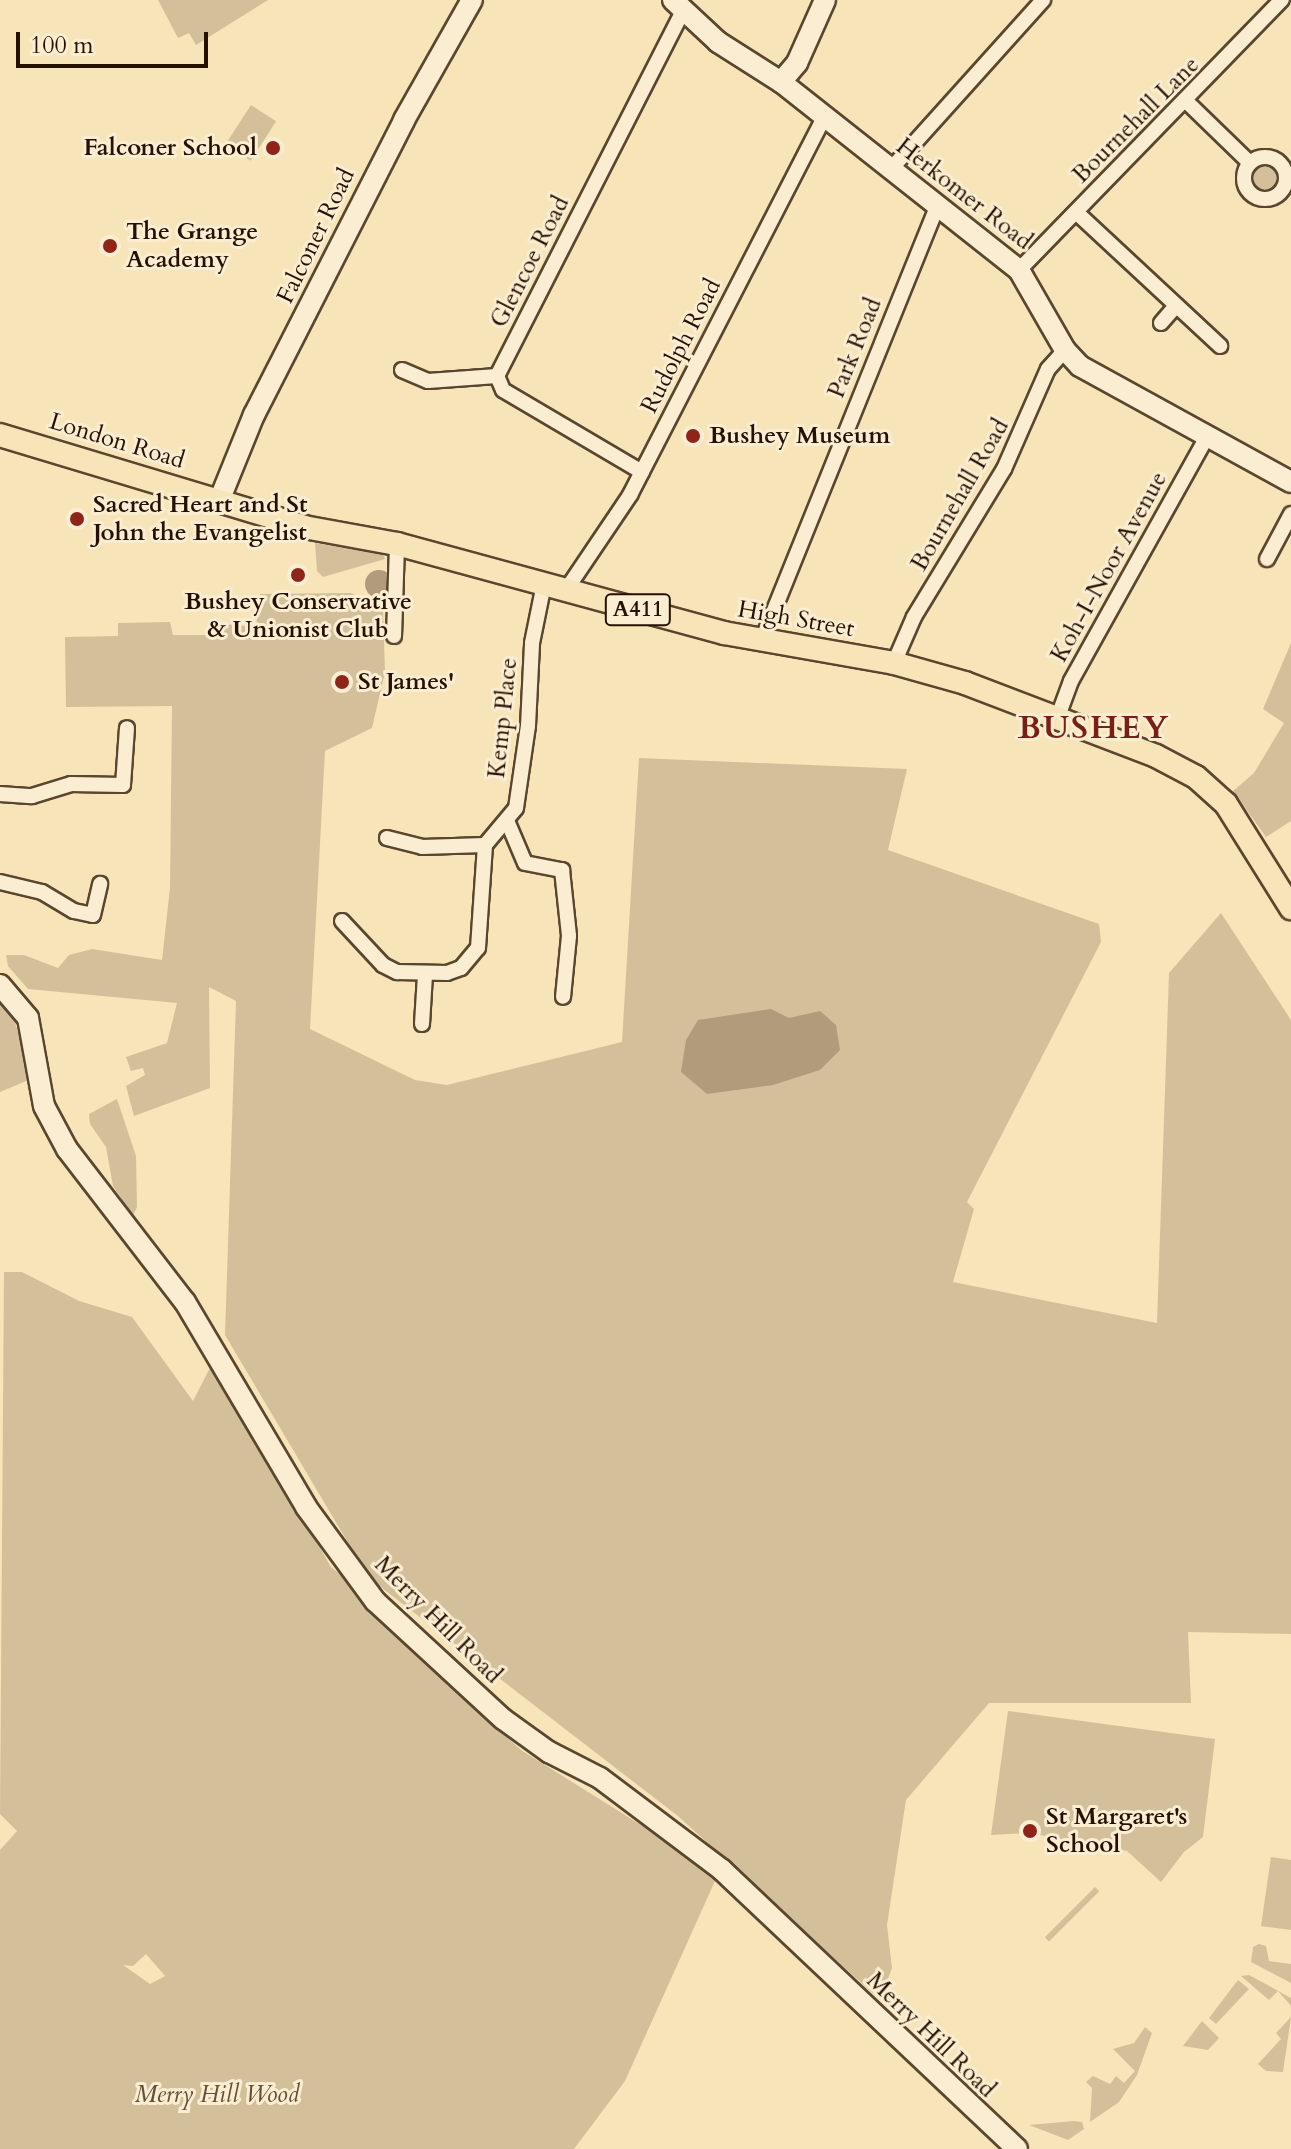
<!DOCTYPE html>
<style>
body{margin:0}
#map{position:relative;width:1291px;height:2149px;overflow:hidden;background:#f7e4b9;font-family:Cardo,serif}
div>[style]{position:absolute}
.green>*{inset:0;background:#d3c09a;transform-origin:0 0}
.round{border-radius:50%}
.water>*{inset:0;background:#b09c7a}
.roads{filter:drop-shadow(2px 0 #5a462e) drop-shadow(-2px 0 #5a462e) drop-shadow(0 2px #5a462e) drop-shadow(0 -2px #5a462e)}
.street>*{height:14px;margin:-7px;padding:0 7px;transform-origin:7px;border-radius:7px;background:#faedd2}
.street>.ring{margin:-7px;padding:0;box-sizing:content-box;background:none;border:14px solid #faedd2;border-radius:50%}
.secondary>*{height:20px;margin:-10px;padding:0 10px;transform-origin:10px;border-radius:10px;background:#faedd2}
.primary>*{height:22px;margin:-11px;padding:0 11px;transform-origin:11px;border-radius:11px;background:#f7e4b9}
.dots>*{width:22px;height:22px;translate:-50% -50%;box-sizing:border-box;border:4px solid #faedd2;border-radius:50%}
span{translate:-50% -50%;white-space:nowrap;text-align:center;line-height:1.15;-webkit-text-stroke:6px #faedd2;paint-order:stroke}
.shield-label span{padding:2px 6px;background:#faedd2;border:2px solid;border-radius:6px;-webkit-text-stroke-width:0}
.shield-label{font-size:22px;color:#261100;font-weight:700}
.street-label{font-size:24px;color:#261100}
.poi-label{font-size:24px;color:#261100;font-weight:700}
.right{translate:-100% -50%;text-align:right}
.left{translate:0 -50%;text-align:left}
.park-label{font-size:24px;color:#634e36;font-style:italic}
.district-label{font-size:32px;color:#7a1f14;font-weight:700;letter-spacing:2px}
.scale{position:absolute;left:16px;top:32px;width:192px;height:36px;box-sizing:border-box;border:4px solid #261100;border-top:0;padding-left:10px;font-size:24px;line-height:28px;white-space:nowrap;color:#261100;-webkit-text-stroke:6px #faedd2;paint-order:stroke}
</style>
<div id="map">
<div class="green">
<i style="clip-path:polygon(158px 0,268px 0,196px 45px,189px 33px,178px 38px)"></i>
<i style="left:251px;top:105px;width:30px;height:47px;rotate:33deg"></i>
<i class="round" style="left:1250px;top:161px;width:32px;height:32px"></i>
<i style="clip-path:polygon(315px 543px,383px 554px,385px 559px,323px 577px,317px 571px)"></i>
<i style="clip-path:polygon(351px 593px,383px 609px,385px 672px,372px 728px,325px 751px,310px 1029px,415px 1080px,447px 1085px,622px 1042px,639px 758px,907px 769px,888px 850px,1099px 924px,1101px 942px,967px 1202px,974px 1209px,953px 1282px,1157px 1323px,1169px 973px,1221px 913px,1291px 1020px,1291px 1634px,1188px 1632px,1191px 1703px,989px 1703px,906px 1800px,887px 1925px,892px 1968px,880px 2000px,678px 1816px,369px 1578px,225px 1335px,236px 1001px,209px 987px,210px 1088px,134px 1116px,126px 1086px,145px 1075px,143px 1068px,131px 1071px,126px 1057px,167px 1043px,177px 1003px,28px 989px,8px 966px,6px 955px,24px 955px,58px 968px,69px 955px,92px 949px,162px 960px,170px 888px,172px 706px,66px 707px,65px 637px,118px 636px,118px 623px,170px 622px,173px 635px,214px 635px,214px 623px,256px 627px,260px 594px)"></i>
<i style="clip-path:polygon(1291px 643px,1291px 821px,1266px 837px,1233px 791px,1254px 773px,1284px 723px,1263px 709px)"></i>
<i style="clip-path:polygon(0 999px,13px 1015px,31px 1079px,0 1092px)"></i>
<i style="clip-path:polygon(117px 1099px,136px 1156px,137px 1207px,133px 1216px,113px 1186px,106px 1147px,90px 1124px,89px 1114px)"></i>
<i style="clip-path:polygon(evenodd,4px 1272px,22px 1272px,79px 1301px,132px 1317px,193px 1401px,213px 1362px,331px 1567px,366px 1596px,413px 1652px,521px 1750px,713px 1870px,715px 1881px,625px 2081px,574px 2149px,0 2149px,0 1850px,17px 1831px,0 1814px,4px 1272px,146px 1954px,165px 1976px,150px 1984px,123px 1965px,133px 1966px,146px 1954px)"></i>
<i style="clip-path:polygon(1008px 1711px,1215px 1739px,1203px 1837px,1184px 1852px,1161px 1882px,1127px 1851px,1029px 1833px,991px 1835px)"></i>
<i style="clip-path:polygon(1271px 1857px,1291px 1860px,1291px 1930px,1261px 1926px)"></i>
<i style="left:1095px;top:1887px;width:6px;height:71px;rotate:45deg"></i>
<i style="clip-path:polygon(1259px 1944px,1266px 1946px,1269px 1961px,1291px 1964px,1291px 1983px,1251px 1962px,1253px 1947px)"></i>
<i style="clip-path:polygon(1249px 1975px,1291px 1998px,1291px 2006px,1278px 1991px,1269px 2000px,1241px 1976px)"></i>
<i style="clip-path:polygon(1238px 1980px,1249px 1989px,1216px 2024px,1209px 2018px)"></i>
<i style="clip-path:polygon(1291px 2017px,1283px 2072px,1266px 2071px,1258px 2064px,1281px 2039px,1276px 2033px)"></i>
<i style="clip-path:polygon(1202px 2021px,1219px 2038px,1208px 2050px,1183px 2046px)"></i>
<i style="clip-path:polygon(1145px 2027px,1152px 2033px,1137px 2075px,1119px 2102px,1090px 2122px,1092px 2088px,1086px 2082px,1093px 2076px,1110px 2084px,1116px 2076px,1124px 2083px,1135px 2071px,1113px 2049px,1134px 2043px)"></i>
<i style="clip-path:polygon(1074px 2121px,1082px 2122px,1084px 2129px,1068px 2140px,1029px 2125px)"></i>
</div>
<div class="water">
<i class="round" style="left:365px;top:570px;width:28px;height:28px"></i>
<i style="clip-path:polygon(771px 1009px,789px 1018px,820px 1011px,836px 1025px,840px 1050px,820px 1070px,773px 1085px,707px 1094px,681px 1072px,686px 1040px,698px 1020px)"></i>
</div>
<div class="roads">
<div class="street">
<i style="left:1186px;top:101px;width:89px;rotate:44.1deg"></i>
<i class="ring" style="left:1244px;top:157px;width:28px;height:28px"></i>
<i style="left:890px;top:170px;width:229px;rotate:-48deg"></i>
<i style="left:1076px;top:212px;width:197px;rotate:42.9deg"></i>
<i style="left:1019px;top:270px;width:377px;rotate:-45.8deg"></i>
<i style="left:1161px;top:323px;width:20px;rotate:-49deg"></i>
<i style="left:402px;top:370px;width:28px;rotate:23deg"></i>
<i style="left:428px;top:381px;width:69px;rotate:-4.1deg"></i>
<i style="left:642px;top:472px;width:161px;rotate:-149.5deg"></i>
<i style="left:503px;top:390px;width:15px;rotate:-113deg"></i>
<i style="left:497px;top:376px;width:410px;rotate:-63deg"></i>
<i style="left:1267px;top:559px;width:51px;rotate:-61.9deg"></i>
<i style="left:566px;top:590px;width:115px;rotate:-56deg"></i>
<i style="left:630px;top:495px;width:427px;rotate:-62.8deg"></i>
<i style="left:394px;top:636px;width:92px;rotate:-88.1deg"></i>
<i style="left:762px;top:640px;width:467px;rotate:-68deg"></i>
<i style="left:894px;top:663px;width:50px;rotate:-66.5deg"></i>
<i style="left:914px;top:617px;width:173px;rotate:-58.7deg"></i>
<i style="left:1004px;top:469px;width:109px;rotate:-66.3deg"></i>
<i style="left:1048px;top:369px;width:25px;rotate:-48deg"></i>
<i style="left:1057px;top:719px;width:40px;rotate:-69.8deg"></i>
<i style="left:1071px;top:681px;width:278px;rotate:-60.9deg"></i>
<i style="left:0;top:794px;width:32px;rotate:4deg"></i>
<i style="left:32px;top:796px;width:41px;rotate:-17.1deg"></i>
<i style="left:71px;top:784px;width:52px;rotate:1.1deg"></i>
<i style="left:123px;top:785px;width:57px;rotate:-86deg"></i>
<i style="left:508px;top:823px;width:43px;rotate:67deg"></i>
<i style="left:525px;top:863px;width:38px;rotate:11deg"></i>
<i style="left:562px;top:870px;width:66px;rotate:83.9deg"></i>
<i style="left:569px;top:936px;width:61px;rotate:95.6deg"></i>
<i style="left:387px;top:838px;width:36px;rotate:14deg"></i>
<i style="left:422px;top:847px;width:63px;rotate:-1.8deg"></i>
<i style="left:0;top:882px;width:43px;rotate:13.4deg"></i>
<i style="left:42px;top:892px;width:37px;rotate:31deg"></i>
<i style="left:74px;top:911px;width:19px;rotate:12deg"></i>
<i style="left:93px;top:915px;width:32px;rotate:-77deg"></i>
<i style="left:342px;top:921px;width:60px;rotate:47deg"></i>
<i style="left:383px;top:965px;width:16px;rotate:27deg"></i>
<i style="left:397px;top:972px;width:50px;rotate:1.1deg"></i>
<i style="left:447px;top:973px;width:15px;rotate:-20deg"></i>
<i style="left:461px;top:968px;width:26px;rotate:-50deg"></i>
<i style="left:478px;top:948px;width:103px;rotate:-86.1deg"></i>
<i style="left:485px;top:845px;width:48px;rotate:-50deg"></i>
<i style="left:516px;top:808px;width:83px;rotate:-81.7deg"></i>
<i style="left:528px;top:726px;width:83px;rotate:-87.2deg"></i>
<i style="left:532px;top:643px;width:60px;rotate:-78.5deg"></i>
<i style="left:422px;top:1024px;width:49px;rotate:-86.5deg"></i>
</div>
<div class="secondary">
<i style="left:673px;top:0;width:62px;rotate:43deg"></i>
<i style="left:718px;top:42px;width:75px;rotate:32.4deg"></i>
<i style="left:781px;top:82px;width:303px;rotate:38.3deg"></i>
<i style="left:1019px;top:270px;width:92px;rotate:60.1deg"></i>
<i style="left:1065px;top:350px;width:22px;rotate:47deg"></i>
<i style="left:1080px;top:366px;width:241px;rotate:28.8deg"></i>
<i style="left:781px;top:82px;width:25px;rotate:-50deg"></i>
<i style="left:797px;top:63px;width:69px;rotate:-66deg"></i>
<i style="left:219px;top:501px;width:93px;rotate:-67.9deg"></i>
<i style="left:254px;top:415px;width:331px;rotate:-63deg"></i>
<i style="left:404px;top:120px;width:138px;rotate:-60.5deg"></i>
<i style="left:0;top:985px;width:43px;rotate:49.7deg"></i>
<i style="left:28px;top:1018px;width:89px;rotate:79.7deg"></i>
<i style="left:44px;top:1106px;width:49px;rotate:61.9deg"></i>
<i style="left:67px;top:1149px;width:193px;rotate:52.4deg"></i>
<i style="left:185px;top:1302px;width:238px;rotate:59.4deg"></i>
<i style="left:306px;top:1507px;width:117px;rotate:53.7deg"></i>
<i style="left:375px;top:1601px;width:174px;rotate:42.7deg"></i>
<i style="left:503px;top:1719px;width:57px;rotate:35.7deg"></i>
<i style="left:549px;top:1752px;width:57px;rotate:27deg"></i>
<i style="left:600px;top:1778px;width:153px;rotate:37deg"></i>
<i style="left:722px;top:1870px;width:406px;rotate:43.4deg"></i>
</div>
<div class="primary">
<i style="left:0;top:435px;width:318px;rotate:16.8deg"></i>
<i style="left:304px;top:527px;width:95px;rotate:10.4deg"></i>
<i style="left:397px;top:544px;width:339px;rotate:15.2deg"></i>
<i style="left:724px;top:633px;width:173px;rotate:10deg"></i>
<i style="left:894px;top:663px;width:74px;rotate:15.7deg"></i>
<i style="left:965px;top:683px;width:204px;rotate:20.9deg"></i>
<i style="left:1156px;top:756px;width:45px;rotate:27.7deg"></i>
<i style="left:1196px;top:777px;width:40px;rotate:42deg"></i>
<i style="left:1226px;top:804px;width:123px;rotate:58deg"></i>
</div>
</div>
<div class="dots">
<i style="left:273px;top:148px;background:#8f2418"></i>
<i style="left:110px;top:246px;background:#8f2418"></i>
<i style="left:693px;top:436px;background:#8f2418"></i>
<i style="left:77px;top:519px;background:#8f2418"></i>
<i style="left:298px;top:575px;background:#8f2418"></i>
<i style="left:342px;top:682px;background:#8f2418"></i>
<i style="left:1030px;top:1831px;background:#8f2418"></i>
</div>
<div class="shield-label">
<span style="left:638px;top:610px">A411</span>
</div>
<div class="street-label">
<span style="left:1136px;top:120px;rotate:-45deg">Bournehall Lane</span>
<span style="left:964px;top:194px;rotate:38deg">Herkomer Road</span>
<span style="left:316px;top:236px;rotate:-64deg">Falconer Road</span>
<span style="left:530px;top:262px;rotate:-63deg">Glencoe Road</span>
<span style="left:681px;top:346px;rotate:-63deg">Rudolph Road</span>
<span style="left:855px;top:348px;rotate:-68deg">Park Road</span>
<span style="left:117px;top:441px;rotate:17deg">London Road</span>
<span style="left:960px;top:495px;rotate:-60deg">Bournehall Road</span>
<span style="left:1109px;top:567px;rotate:-61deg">Koh-I-Noor Avenue</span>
<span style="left:796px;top:619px;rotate:10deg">High Street</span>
<span style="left:503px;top:718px;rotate:-84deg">Kemp Place</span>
<span style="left:438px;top:1620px;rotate:45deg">Merry Hill Road</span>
<span style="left:931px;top:2035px;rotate:44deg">Merry Hill Road</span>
</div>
<div class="poi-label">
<span class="right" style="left:257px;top:148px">Falconer School</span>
<span class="left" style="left:126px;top:246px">The Grange<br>Academy</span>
<span class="left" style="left:709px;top:436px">Bushey Museum</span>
<span class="left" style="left:93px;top:519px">Sacred Heart and St<br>John the Evangelist</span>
<span style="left:298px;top:616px">Bushey Conservative<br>&amp; Unionist Club</span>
<span class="left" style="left:358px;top:682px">St James'</span>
<span class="left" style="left:1046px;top:1831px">St Margaret's<br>School</span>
</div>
<div class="park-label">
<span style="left:217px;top:2095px">Merry Hill Wood</span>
</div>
<div class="district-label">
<span style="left:1094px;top:728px">BUSHEY</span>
</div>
<div class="scale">100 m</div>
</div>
